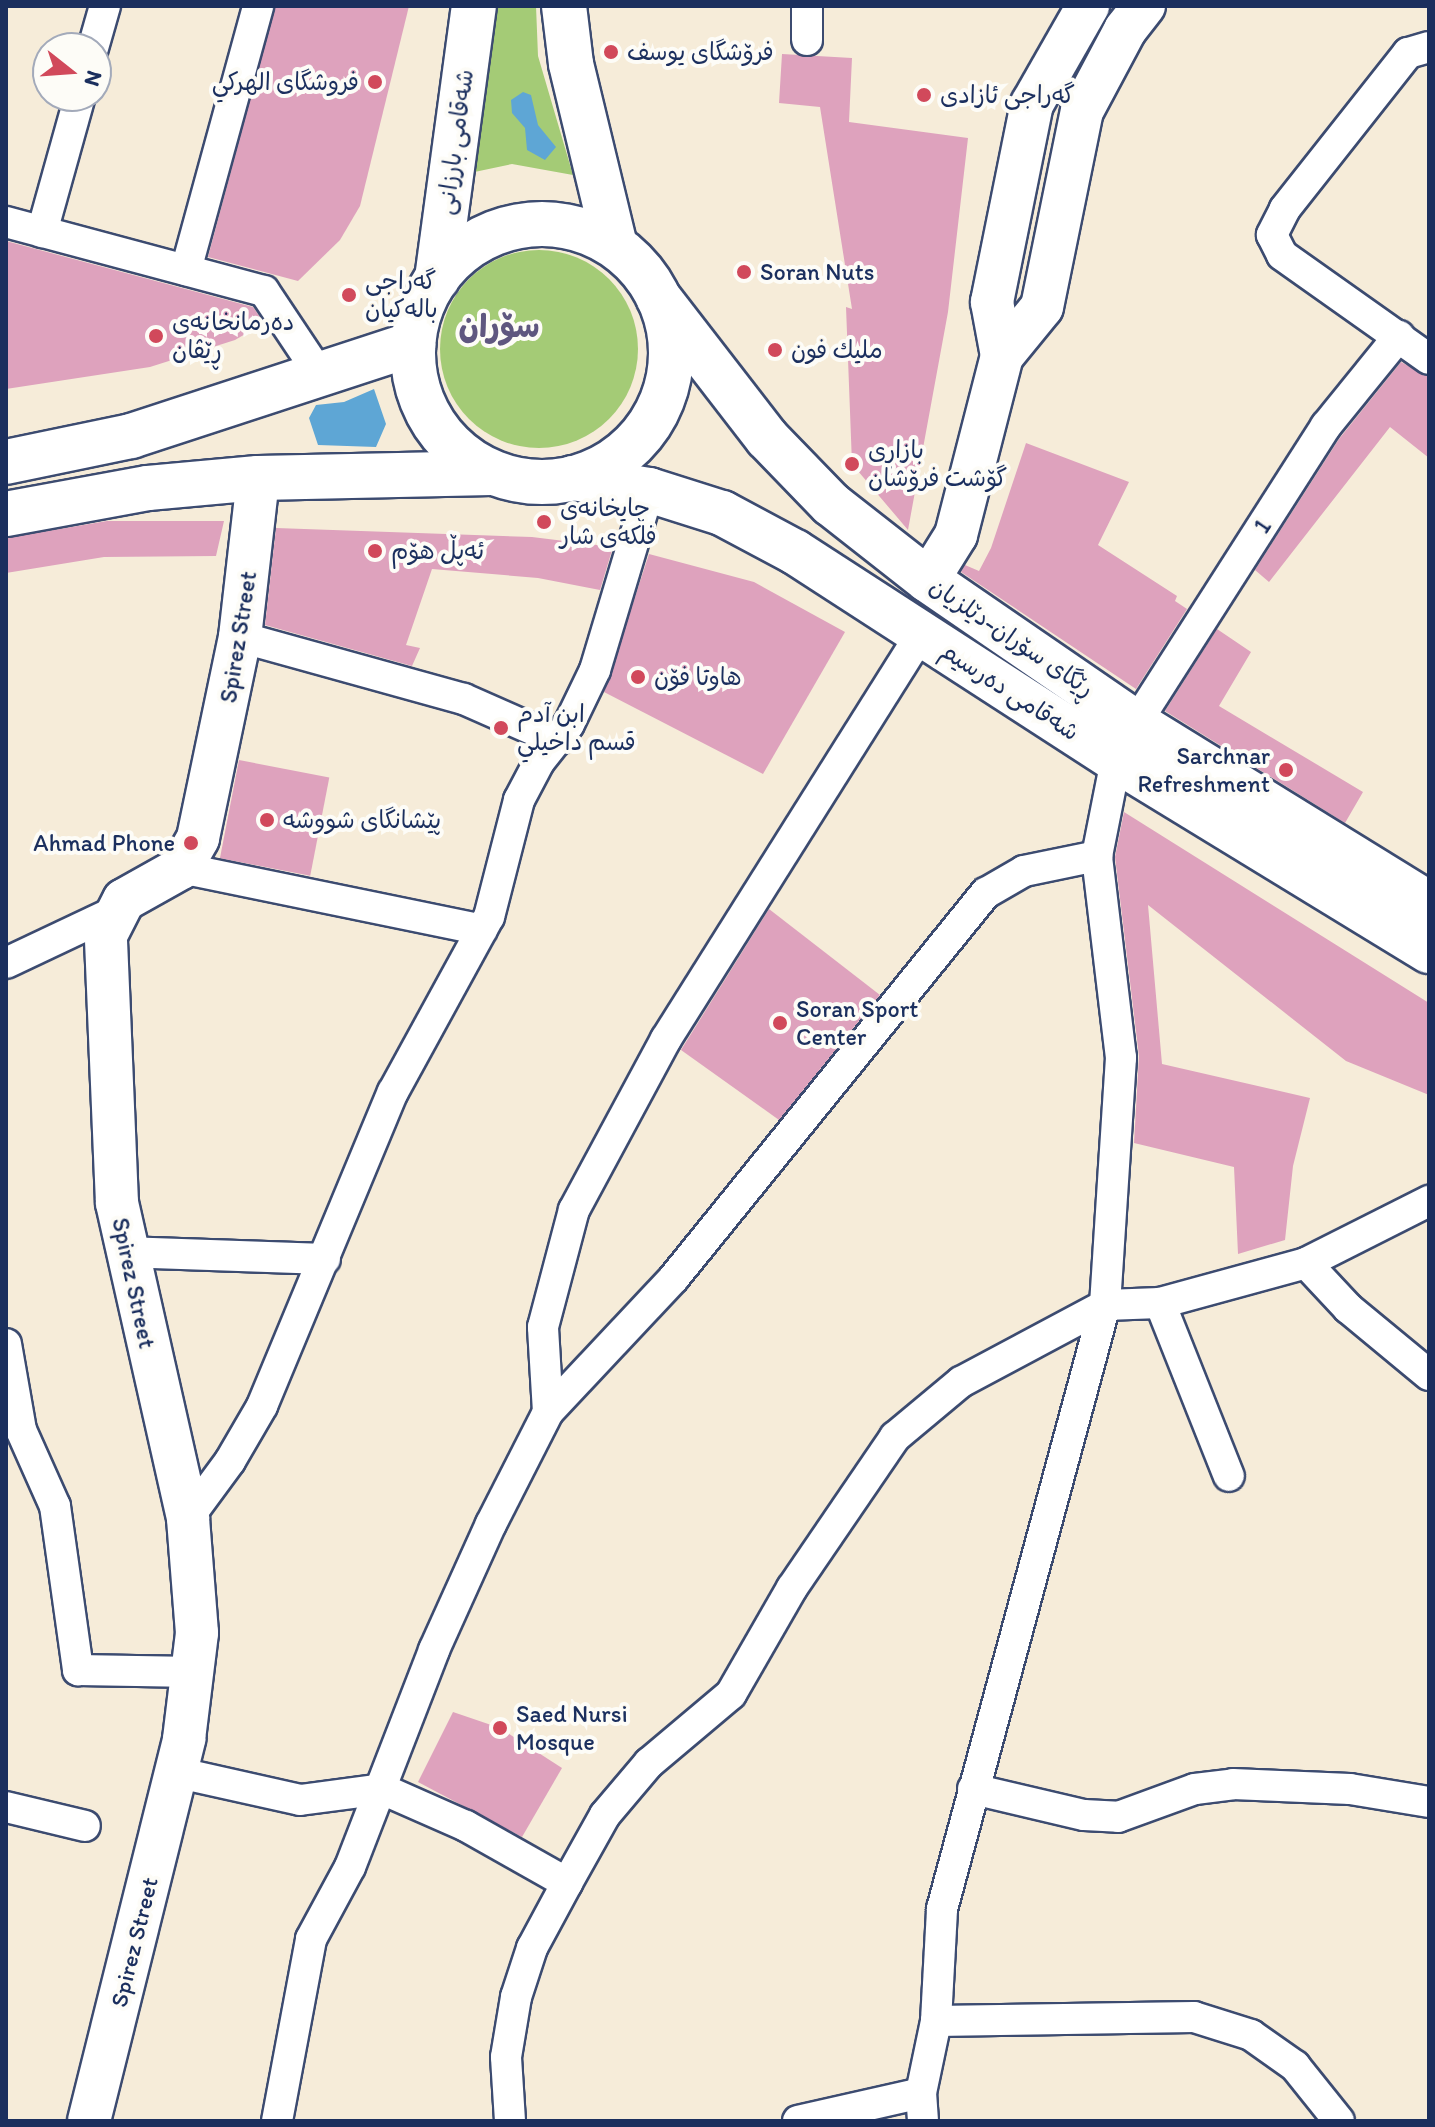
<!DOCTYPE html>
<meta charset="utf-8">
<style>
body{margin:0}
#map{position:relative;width:1435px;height:2127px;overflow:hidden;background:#f6ecd9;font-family:Itim,"Playpen Sans Arabic",sans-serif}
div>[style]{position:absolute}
.green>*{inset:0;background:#a4cb76}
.round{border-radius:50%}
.water>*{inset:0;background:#5ea6d5}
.building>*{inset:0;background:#dea2bd;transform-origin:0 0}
.roads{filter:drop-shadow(2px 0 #3c4b70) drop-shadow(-2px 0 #3c4b70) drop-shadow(0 2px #3c4b70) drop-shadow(0 -2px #3c4b70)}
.street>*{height:30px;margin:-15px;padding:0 15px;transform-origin:15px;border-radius:15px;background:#fff}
.secondary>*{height:42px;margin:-21px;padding:0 21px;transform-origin:21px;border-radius:21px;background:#fff}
.primary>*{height:44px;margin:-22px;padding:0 22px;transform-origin:22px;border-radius:22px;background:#fff}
.highway>*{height:44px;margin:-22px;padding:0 22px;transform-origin:22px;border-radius:22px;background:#fff}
.highway>.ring{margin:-22px;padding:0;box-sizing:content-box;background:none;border:44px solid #fff;border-radius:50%}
.dots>*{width:22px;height:22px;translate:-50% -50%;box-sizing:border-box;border:4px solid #fdfcf7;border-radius:50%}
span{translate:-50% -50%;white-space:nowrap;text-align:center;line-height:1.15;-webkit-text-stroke:8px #fdfcf7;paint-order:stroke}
.poi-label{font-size:24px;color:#1b2f5e}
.left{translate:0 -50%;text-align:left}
.right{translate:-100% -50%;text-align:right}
.street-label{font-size:24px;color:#1b2f5e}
.district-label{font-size:32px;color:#5f577f;font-weight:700}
.frame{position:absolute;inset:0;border:8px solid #1b2f5e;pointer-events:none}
.north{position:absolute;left:32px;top:32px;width:80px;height:80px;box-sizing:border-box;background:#fdfcf7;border:2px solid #a3aaba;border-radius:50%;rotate:107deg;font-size:22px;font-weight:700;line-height:32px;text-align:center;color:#1b2f5e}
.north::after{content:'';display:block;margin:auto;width:28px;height:36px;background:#d1495b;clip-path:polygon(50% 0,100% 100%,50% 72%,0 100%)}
</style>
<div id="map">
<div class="green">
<i style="clip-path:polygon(493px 6px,536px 6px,538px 56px,573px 175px,512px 164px,465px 174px)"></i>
<i class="round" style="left:440px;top:250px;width:198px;height:198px"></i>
</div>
<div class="water">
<i style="clip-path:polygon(523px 92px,531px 95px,538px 125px,556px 147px,545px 160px,527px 150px,525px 128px,512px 113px,511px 100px)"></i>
<i style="clip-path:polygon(374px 389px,386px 424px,376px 447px,318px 445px,309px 418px,316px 405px,344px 402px)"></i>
</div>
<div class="building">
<i style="clip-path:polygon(275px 6px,409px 6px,360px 206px,340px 240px,298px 281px,208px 257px)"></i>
<i style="clip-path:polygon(782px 54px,852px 58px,849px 122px,968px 138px,948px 312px,908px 530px,852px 464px,846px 307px,852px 309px,820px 107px,779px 103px)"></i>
<i style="clip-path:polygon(6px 241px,253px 307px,264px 323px,235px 340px,150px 367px,6px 389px)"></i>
<i style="clip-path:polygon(1401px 362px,1429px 377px,1429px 458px,1390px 427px,1269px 582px,1255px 570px,1339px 439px)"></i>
<i style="clip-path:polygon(1026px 443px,1129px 482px,1098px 545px,1177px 596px,1175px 601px,1187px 609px,1136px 689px,961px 572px,965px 565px,979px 571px,991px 548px)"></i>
<i style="clip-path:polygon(107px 521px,224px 521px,216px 556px,104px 557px,6px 573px,6px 538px)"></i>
<i style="clip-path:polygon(276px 528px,532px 537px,613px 547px,600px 590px,538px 578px,432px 569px,406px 645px,420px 648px,412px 666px,265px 625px)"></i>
<i style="clip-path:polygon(649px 554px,754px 582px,845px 632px,763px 774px,604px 692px)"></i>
<i style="clip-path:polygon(1217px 629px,1251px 652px,1219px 706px,1363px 792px,1345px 823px,1165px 711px)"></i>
<i style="left:239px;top:760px;width:92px;height:100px;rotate:11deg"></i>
<i style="clip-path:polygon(1124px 812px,1429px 1003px,1429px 1095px,1346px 1061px,1148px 905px,1162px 1064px,1310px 1098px,1293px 1166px,1285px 1240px,1238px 1254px,1234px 1167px,1134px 1143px,1139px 1056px,1115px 857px)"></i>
<i style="clip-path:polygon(769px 909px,880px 995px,779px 1120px,681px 1050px)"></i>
<i style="clip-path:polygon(453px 1712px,500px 1728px,562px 1768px,522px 1837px,418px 1782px)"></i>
</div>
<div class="roads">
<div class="street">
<i style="left:807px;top:6px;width:34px;rotate:90deg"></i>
<i style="left:1429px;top:47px;width:22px;rotate:164deg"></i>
<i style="left:1408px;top:53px;width:199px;rotate:128.3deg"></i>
<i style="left:1285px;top:209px;width:29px;rotate:117deg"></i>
<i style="left:1272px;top:235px;width:22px;rotate:63deg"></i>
<i style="left:1282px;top:255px;width:180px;rotate:35.3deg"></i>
<i style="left:93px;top:48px;width:44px;rotate:-74.1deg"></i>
<i style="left:6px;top:222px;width:267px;rotate:15deg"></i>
<i style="left:264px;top:291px;width:101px;rotate:56.3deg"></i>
<i style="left:42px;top:232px;width:141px;rotate:-74.4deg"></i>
<i style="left:186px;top:270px;width:274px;rotate:-74.7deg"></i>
<i style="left:240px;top:637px;width:232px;rotate:15.5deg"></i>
<i style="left:464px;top:699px;width:102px;rotate:23.8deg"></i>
<i style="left:1136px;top:723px;width:353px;rotate:-57.4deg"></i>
<i style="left:1326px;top:426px;width:116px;rotate:-51deg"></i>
<i style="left:181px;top:868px;width:307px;rotate:11.6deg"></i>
<i style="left:6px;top:963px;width:119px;rotate:-25.3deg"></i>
<i style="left:124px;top:1252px;width:201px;rotate:2deg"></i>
<i style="left:1306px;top:1263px;width:62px;rotate:47deg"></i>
<i style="left:1348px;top:1308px;width:105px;rotate:39.6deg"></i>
<i style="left:1160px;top:1303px;width:186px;rotate:68.3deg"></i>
<i style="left:6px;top:1344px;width:87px;rotate:80.1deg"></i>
<i style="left:21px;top:1430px;width:83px;rotate:65.9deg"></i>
<i style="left:55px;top:1506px;width:166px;rotate:82deg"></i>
<i style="left:78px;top:1670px;width:117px;rotate:1deg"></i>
<i style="left:548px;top:1412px;width:85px;rotate:-93.4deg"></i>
<i style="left:543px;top:1327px;width:121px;rotate:-75.2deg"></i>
<i style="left:574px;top:1210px;width:194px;rotate:-61.7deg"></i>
<i style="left:666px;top:1039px;width:479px;rotate:-57.8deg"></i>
<i style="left:188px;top:1518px;width:71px;rotate:-53.6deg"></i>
<i style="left:230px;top:1461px;width:64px;rotate:-59.8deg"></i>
<i style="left:262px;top:1406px;width:340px;rotate:-67.4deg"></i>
<i style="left:393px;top:1092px;width:200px;rotate:-61.3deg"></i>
<i style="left:489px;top:917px;width:121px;rotate:-75.6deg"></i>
<i style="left:519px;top:800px;width:43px;rotate:-62.2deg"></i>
<i style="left:539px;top:762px;width:48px;rotate:-51.7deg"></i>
<i style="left:569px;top:724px;width:60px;rotate:-64.3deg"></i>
<i style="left:595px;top:670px;width:188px;rotate:-73.3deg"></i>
<i style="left:175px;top:1772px;width:128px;rotate:12.6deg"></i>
<i style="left:300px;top:1800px;width:83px;rotate:-7.6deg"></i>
<i style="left:382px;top:1789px;width:92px;rotate:23.8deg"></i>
<i style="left:466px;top:1826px;width:116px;rotate:29.4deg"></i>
<i style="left:973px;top:1789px;width:114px;rotate:13.2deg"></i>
<i style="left:1084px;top:1815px;width:34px;rotate:3deg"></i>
<i style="left:1118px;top:1817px;width:82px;rotate:-20deg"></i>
<i style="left:1195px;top:1789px;width:38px;rotate:-7deg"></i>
<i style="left:1233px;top:1784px;width:117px;rotate:2.4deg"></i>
<i style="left:1350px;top:1789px;width:80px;rotate:9.3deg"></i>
<i style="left:6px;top:1807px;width:81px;rotate:13.5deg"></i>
<i style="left:936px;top:2021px;width:258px;rotate:-0.9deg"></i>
<i style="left:1194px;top:2017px;width:60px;rotate:17.5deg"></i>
<i style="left:1251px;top:2035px;width:54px;rotate:35.2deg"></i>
<i style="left:1295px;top:2066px;width:70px;rotate:51.3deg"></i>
<i style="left:277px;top:2121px;width:185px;rotate:-79.4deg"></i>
<i style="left:311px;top:1939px;width:82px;rotate:-61.6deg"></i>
<i style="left:350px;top:1867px;width:233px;rotate:-68.8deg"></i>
<i style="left:434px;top:1650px;width:138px;rotate:-65.7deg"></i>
<i style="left:491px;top:1524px;width:126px;rotate:-63deg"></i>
<i style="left:548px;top:1412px;width:183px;rotate:-46.8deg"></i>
<i style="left:673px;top:1279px;width:497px;rotate:-51deg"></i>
<i style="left:986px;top:893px;width:44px;rotate:-30.1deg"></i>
<i style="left:1024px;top:871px;width:75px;rotate:-11.6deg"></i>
<i style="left:510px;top:2121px;width:64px;rotate:-93.6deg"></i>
<i style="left:506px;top:2057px;width:61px;rotate:-80.5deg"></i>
<i style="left:516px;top:1997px;width:52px;rotate:-71.9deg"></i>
<i style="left:532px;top:1948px;width:74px;rotate:-61.7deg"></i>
<i style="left:567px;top:1883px;width:78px;rotate:-60.8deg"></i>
<i style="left:605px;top:1815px;width:68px;rotate:-49.8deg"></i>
<i style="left:649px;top:1763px;width:107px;rotate:-40.1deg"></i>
<i style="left:731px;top:1694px;width:122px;rotate:-60.1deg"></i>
<i style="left:792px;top:1588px;width:183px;rotate:-55.7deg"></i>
<i style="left:895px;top:1437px;width:86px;rotate:-39.8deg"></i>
<i style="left:961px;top:1382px;width:163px;rotate:-28.1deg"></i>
<i style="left:1105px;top:1305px;width:55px;rotate:-2.1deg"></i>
<i style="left:1160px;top:1303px;width:151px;rotate:-15.3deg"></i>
<i style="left:1306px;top:1263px;width:138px;rotate:-26.8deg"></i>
<i style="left:798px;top:2121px;width:126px;rotate:-12.8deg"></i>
<i style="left:923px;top:2121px;width:28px;rotate:-94deg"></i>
<i style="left:921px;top:2093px;width:74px;rotate:-78.2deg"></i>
<i style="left:936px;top:2021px;width:112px;rotate:-86.9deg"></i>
<i style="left:942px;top:1909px;width:626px;rotate:-74.9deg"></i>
<i style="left:1105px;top:1305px;width:248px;rotate:-86.3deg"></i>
<i style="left:1121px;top:1058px;width:203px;rotate:-96.8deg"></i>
<i style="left:1097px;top:856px;width:98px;rotate:-78.8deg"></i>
</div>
<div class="secondary">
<i style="left:1002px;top:356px;width:63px;rotate:-50.8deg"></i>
<i style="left:1042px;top:307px;width:200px;rotate:-78.5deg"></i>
<i style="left:1082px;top:111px;width:92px;rotate:-62deg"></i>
<i style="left:1125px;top:30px;width:31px;rotate:-52deg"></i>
<i style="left:928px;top:580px;width:53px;rotate:-58.1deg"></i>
<i style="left:956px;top:535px;width:185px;rotate:-75.6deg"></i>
<i style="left:1002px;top:356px;width:55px;rotate:-100.5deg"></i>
<i style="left:992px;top:302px;width:202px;rotate:-78.6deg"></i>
<i style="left:1032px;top:104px;width:113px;rotate:-60.3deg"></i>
<i style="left:89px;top:2121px;width:394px;rotate:-76deg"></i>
<i style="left:184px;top:1739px;width:107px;rotate:-83deg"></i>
<i style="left:197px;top:1633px;width:115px;rotate:-94.5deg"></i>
<i style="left:188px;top:1518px;width:323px;rotate:-102.7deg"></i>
<i style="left:117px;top:1203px;width:268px;rotate:-92.4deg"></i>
<i style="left:106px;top:935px;width:39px;rotate:-63deg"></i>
<i style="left:124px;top:900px;width:65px;rotate:-29.3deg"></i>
<i style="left:181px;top:868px;width:34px;rotate:-60deg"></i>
<i style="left:198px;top:838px;width:205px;rotate:-78.2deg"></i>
<i style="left:240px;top:637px;width:160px;rotate:-83.5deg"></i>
</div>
<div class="primary">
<i style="left:658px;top:297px;width:178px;rotate:52.3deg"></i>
<i style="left:767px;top:438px;width:92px;rotate:45.9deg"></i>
<i style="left:831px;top:504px;width:123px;rotate:38.1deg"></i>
<i style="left:928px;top:580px;width:252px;rotate:34.5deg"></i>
<i style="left:1136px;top:723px;width:344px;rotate:31.7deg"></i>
<i style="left:573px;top:478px;width:77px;rotate:9deg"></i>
<i style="left:649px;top:490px;width:77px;rotate:17.5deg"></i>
<i style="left:722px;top:513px;width:83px;rotate:28.1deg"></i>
<i style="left:795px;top:552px;width:382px;rotate:32.9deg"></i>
<i style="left:1116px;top:760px;width:367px;rotate:31.4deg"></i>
</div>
<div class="highway">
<i style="left:564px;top:6px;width:58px;rotate:83.1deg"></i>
<i style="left:571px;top:64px;width:187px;rotate:76.4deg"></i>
<i class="ring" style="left:413px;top:224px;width:214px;height:214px"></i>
<i style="left:437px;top:279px;width:275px;rotate:-82.3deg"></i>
<i style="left:6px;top:462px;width:128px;rotate:-11.7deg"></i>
<i style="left:131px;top:436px;width:297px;rotate:-18.1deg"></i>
<i style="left:6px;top:514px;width:144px;rotate:-10.4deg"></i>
<i style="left:148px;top:488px;width:110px;rotate:-5.2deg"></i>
<i style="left:258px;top:478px;width:235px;rotate:-1.2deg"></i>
</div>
</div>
<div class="dots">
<i style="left:611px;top:52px;background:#d1495b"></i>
<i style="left:375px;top:82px;background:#d1495b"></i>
<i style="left:924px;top:95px;background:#d1495b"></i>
<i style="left:744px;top:272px;background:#d1495b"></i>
<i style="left:349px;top:295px;background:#d1495b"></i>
<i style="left:156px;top:336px;background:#d1495b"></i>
<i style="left:775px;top:350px;background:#d1495b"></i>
<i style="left:852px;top:464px;background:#d1495b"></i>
<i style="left:544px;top:522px;background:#d1495b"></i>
<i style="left:375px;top:551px;background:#d1495b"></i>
<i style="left:638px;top:677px;background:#d1495b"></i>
<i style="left:501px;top:728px;background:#d1495b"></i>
<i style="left:1286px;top:770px;background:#d1495b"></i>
<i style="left:267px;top:820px;background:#d1495b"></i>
<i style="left:191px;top:843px;background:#d1495b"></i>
<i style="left:780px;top:1023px;background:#d1495b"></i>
<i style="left:500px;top:1728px;background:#d1495b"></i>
</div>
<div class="poi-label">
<span class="left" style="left:627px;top:52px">فرۆشگای یوسف</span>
<span class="right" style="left:359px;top:82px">فروشگای الهركي</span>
<span class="left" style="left:940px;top:95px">گەراجی ئازادی</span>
<span class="left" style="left:760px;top:272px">Soran Nuts</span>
<span class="left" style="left:365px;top:295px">گەراجی<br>بالەکیان</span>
<span class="left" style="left:172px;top:336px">دەرمانخانەی<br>ڕێڤان</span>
<span class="left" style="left:791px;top:350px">مليك فون</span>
<span class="left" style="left:868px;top:464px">بازاڕی<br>گۆشت فرۆشان</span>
<span class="left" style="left:560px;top:522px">چایخانەی<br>فلکەی شار</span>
<span class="left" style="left:391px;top:551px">ئەپڵ هۆم</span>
<span class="left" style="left:654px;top:677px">هاوتا فۆن</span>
<span class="left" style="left:517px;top:728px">ابن آدم<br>قسم داخيلي</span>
<span class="right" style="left:1270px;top:770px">Sarchnar<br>Refreshment</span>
<span class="left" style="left:283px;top:820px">پێشانگای شووشە</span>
<span class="right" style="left:175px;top:843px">Ahmad Phone</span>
<span class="left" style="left:796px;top:1023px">Soran Sport<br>Center</span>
<span class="left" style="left:516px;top:1728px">Saed Nursi<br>Mosque</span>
</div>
<div class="street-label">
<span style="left:455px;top:142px;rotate:-82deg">شەقامی بارزانی</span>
<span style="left:1262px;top:526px;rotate:-57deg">1</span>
<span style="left:238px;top:637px;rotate:-81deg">Spirez Street</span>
<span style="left:1012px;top:637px;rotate:34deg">ڕێگای سۆران-دێلزیان</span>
<span style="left:1010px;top:691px;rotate:33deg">شەقامی دەرسیم</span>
<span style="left:134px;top:1283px;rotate:78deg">Spirez Street</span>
<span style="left:134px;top:1942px;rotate:-76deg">Spirez Street</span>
</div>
<div class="district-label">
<span style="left:499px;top:326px">سۆران</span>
</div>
<div class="frame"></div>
<div class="north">N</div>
</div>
